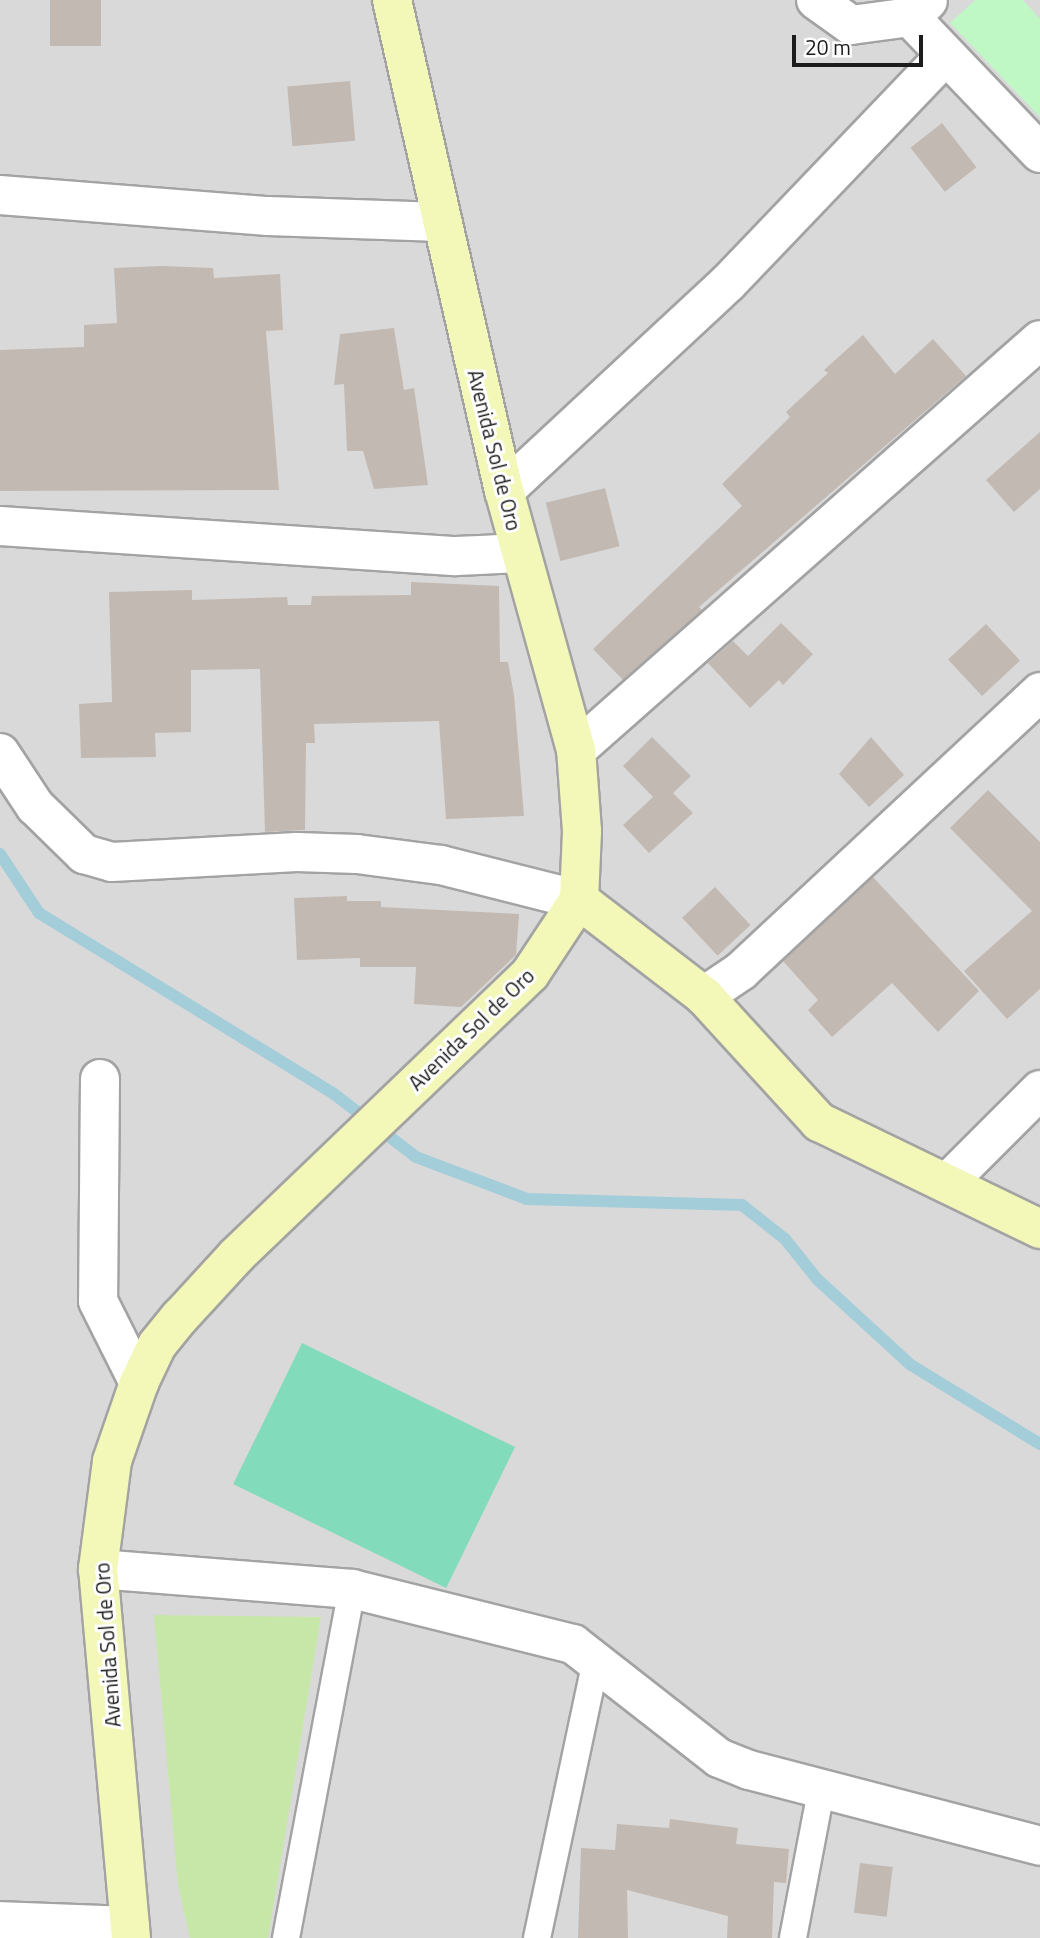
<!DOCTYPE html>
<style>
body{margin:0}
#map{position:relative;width:1040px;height:1938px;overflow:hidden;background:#edeae2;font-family:"Titillium Web",sans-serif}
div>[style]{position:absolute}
.residential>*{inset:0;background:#dad9d9;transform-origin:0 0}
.grass>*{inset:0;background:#c7e7a9}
.park>*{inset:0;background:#bff7c5}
.pitch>*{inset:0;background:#82dbba;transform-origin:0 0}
.stream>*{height:12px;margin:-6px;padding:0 6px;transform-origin:6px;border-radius:6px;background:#a4cdda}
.building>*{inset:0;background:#c2b9b2;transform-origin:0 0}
.roads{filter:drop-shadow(2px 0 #a3a3a3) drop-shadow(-2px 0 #a3a3a3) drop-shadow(0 2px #a3a3a3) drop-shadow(0 -2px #a3a3a3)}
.lane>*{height:26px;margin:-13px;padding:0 13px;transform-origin:13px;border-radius:13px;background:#fff}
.street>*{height:38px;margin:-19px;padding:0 19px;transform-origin:19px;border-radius:19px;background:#fff}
.secondary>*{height:38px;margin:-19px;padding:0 19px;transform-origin:19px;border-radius:19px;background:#f3f7b7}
span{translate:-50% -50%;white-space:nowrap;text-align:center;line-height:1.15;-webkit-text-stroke:6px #fff;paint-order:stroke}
.street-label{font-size:21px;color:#1c1c1c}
.scale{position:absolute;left:792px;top:35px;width:131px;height:32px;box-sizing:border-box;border:4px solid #1c1c1c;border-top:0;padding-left:9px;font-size:21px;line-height:24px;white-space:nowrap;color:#1c1c1c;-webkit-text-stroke:5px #fff;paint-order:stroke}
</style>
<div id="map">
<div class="residential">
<i style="left:0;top:0;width:1040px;height:1938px"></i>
</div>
<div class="grass">
<i style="clip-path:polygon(154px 1615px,321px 1617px,268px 1938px,190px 1938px,178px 1885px)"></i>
</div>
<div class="park">
<i style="clip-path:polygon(975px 0,1023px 0,1040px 19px,1040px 117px,950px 23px)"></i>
</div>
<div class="pitch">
<i style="left:302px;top:1343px;width:237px;height:157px;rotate:26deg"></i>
</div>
<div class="stream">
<i style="left:0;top:854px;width:71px;rotate:56.5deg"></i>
<i style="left:39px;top:913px;width:346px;rotate:31.5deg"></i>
<i style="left:334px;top:1094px;width:103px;rotate:37.5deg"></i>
<i style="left:416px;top:1157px;width:119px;rotate:20.7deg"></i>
<i style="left:527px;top:1199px;width:215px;rotate:1.6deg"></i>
<i style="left:742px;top:1205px;width:55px;rotate:38.3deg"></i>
<i style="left:785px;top:1239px;width:51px;rotate:51.3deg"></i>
<i style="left:817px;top:1279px;width:127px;rotate:42.5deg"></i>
<i style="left:911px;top:1365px;width:151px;rotate:31.5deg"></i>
</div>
<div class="building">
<i style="left:50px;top:0;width:51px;height:46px"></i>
<i style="left:350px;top:81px;width:60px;height:63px;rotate:85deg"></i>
<i style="left:942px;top:123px;width:56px;height:40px;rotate:52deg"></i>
<i style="clip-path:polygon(162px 266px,213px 268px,214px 278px,280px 274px,283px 330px,266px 331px,279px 490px,0 491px,0 350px,84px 347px,84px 325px,117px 323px,114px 268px)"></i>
<i style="clip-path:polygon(394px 328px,404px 390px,414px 388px,428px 485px,374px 489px,363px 451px,347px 451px,344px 384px,334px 385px,340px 334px)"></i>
<i style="clip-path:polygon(863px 335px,895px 374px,933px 339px,966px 376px,699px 607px,702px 610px,623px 680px,593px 649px,742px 506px,722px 484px,790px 417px,786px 412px,828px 373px,824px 370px)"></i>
<i style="clip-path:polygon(1040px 432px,1040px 489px,1014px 512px,986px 480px)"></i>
<i style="left:605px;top:488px;width:60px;height:61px;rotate:76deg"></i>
<i style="clip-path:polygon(411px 582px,499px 586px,500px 662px,508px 662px,514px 695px,524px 816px,446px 819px,439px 721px,314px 724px,315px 743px,306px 743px,305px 830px,265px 832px,260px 669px,191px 670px,191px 732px,155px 733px,156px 757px,81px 758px,79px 704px,112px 702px,109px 592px,192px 590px,192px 600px,287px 597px,288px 605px,311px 605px,312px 596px,411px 595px)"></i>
<i style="clip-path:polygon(781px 623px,813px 654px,783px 685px,779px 680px,750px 708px,708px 663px,733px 641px,748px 656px)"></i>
<i style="left:986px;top:624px;width:50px;height:52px;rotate:47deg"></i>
<i style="clip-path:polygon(652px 737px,691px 776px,673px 793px,693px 813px,649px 853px,623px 825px,653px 797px,623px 766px)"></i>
<i style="clip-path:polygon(871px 737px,904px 775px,869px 807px,839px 774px)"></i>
<i style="clip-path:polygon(988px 790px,1040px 842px,1040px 989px,1007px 1019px,964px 971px,1032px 911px,950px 828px)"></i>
<i style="clip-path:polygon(873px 877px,979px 991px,938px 1032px,892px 983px,832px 1037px,808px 1010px,818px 1000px,783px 961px)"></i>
<i style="left:715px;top:887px;width:52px;height:45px;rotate:47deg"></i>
<i style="clip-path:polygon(347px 896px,347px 901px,381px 901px,381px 907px,519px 914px,516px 955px,461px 1007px,414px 1004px,416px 967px,360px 967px,360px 958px,297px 960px,294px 898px)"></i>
<i style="clip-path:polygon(670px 1819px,738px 1828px,736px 1844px,789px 1849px,786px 1883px,774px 1882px,772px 1938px,727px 1938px,728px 1916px,627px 1890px,628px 1938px,578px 1938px,581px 1848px,615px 1850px,617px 1824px,669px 1828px)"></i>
<i style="left:860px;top:1863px;width:33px;height:50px;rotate:7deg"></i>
</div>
<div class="roads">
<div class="lane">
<i style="left:286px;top:1938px;width:355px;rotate:-79.3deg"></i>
<i style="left:537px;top:1938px;width:284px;rotate:-78deg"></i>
<i style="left:793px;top:1938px;width:155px;rotate:-79.2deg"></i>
</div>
<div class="street">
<i style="left:816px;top:0;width:43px;rotate:35.5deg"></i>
<i style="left:851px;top:25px;width:60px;rotate:-7.7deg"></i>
<i style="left:910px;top:17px;width:24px;rotate:-42deg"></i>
<i style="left:910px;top:17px;width:188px;rotate:46.3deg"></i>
<i style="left:0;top:195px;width:269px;rotate:4.5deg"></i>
<i style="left:268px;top:216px;width:173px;rotate:2deg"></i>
<i style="left:504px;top:491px;width:306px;rotate:-42.9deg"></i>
<i style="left:728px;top:283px;width:315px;rotate:-46.3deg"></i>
<i style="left:0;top:526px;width:457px;rotate:3.8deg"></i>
<i style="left:456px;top:556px;width:65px;rotate:-2.6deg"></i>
<i style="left:576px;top:750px;width:619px;rotate:-41.46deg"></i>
<i style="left:0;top:753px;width:64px;rotate:56.6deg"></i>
<i style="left:35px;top:806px;width:69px;rotate:44.4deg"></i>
<i style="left:84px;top:854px;width:29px;rotate:16deg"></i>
<i style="left:112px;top:862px;width:185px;rotate:-3.1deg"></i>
<i style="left:297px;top:852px;width:60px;rotate:1.9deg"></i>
<i style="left:357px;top:854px;width:85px;rotate:7.5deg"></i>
<i style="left:441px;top:865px;width:142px;rotate:14.2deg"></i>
<i style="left:704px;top:996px;width:45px;rotate:-34deg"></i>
<i style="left:741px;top:971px;width:409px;rotate:-43deg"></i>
<i style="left:100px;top:1079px;width:222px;rotate:90.5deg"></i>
<i style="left:98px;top:1301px;width:92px;rotate:63.4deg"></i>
<i style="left:948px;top:1182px;width:130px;rotate:-45deg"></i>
<i style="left:98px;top:1569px;width:255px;rotate:4.5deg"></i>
<i style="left:352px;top:1589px;width:228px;rotate:14deg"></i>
<i style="left:573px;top:1644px;width:185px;rotate:38deg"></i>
<i style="left:719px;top:1758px;width:32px;rotate:22deg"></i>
<i style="left:749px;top:1770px;width:301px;rotate:14.6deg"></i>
<i style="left:0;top:1921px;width:130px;rotate:2.2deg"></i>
</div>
<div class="secondary">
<i style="left:579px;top:900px;width:158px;rotate:37.5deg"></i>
<i style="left:704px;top:996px;width:171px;rotate:47.6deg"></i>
<i style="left:819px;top:1122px;width:246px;rotate:25.8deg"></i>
<i style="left:131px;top:1938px;width:370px;rotate:-95.1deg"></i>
<i style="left:98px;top:1569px;width:109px;rotate:-82.6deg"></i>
<i style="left:112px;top:1461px;width:83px;rotate:-70.9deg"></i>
<i style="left:139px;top:1383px;width:42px;rotate:-64.7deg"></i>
<i style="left:157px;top:1345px;width:36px;rotate:-51deg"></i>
<i style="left:180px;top:1317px;width:84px;rotate:-47.4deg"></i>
<i style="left:237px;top:1255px;width:406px;rotate:-43.8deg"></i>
<i style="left:530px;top:974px;width:89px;rotate:-56.5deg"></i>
<i style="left:579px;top:900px;width:69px;rotate:-87.5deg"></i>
<i style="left:582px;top:831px;width:81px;rotate:-94.2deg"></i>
<i style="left:576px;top:750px;width:269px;rotate:-105.5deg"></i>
<i style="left:504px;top:491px;width:504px;rotate:-102.85deg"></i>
</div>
</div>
<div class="street-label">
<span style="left:495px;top:450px;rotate:76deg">Avenida Sol de Oro</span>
<span style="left:471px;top:1029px;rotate:-44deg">Avenida Sol de Oro</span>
<span style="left:107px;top:1645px;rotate:-94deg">Avenida Sol de Oro</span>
</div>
<div class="scale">20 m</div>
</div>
